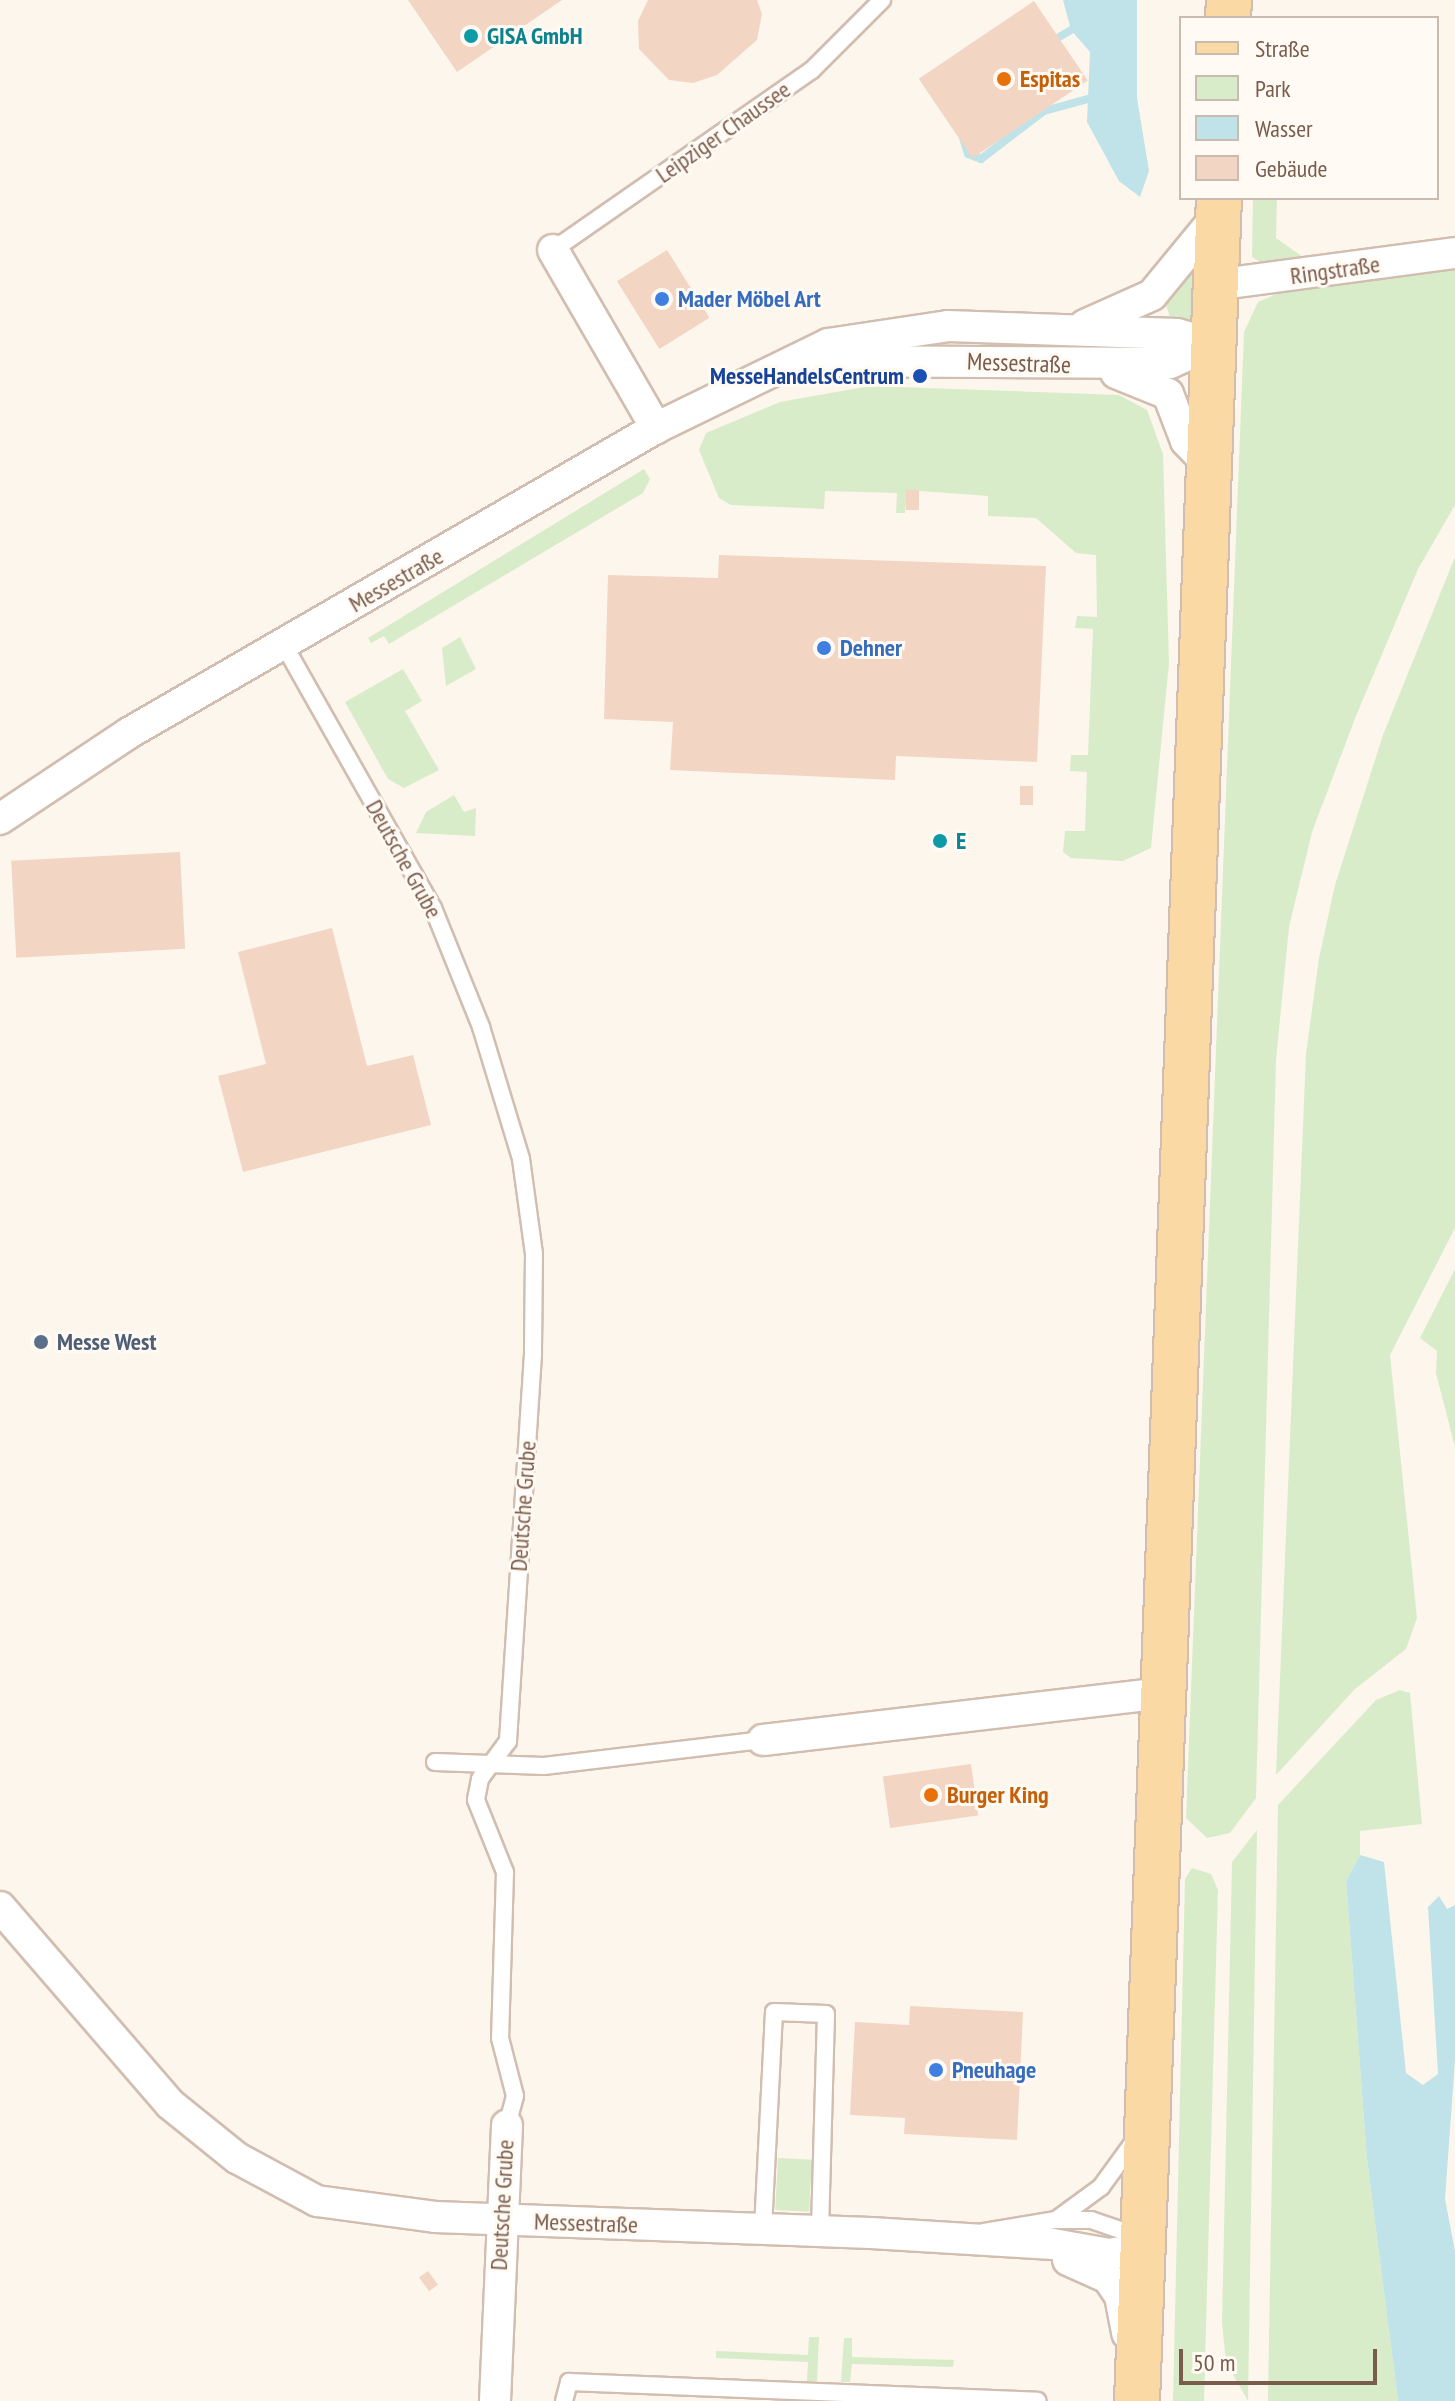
<!DOCTYPE html>
<meta charset="utf-8">
<style>
body{margin:0}
#map{position:relative;width:1455px;height:2401px;overflow:hidden;background:#fdf6ec;font-family:"PT Sans Narrow",sans-serif}
div>[style]{position:absolute}
.green>*{inset:0;background:#d8ecc9;transform-origin:0 0}
.water>*{inset:0;background:#bfe3e8}
.stream>*{height:8px;margin:-4px;padding:0 4px;transform-origin:4px;border-radius:4px;background:#bfe3e8}
.building>*{inset:0;background:#f3d5c3;transform-origin:0 0}
.roads{filter:drop-shadow(2px 0 #d1beb0) drop-shadow(-2px 0 #d1beb0) drop-shadow(0 2px #d1beb0) drop-shadow(0 -2px #d1beb0)}
.lane>*{height:16px;margin:-8px;padding:0 8px;transform-origin:8px;border-radius:8px;background:#fff}
.street>*{height:30px;margin:-15px;padding:0 15px;transform-origin:15px;border-radius:15px;background:#fff}
.primary>*{height:44px;margin:-22px;padding:0 22px;transform-origin:22px;border-radius:22px;background:#fbd9a5}
.dots>*{width:22px;height:22px;translate:-50% -50%;box-sizing:border-box;border:4px solid #fffaf3;border-radius:50%}
span{translate:-50% -50%;white-space:nowrap;text-align:center;line-height:1.15;-webkit-text-stroke:6px #fffaf3;paint-order:stroke}
.culture-label{font-size:24px;color:#0d838f;font-weight:700}
.left{translate:0 -50%;text-align:left}
.food-label{font-size:24px;color:#c56008;font-weight:700}
.street-label{font-size:24px;color:#7a5c4d}
.shop-label{font-size:24px;color:#366cbe;font-weight:700}
.transit-label{font-size:24px;color:#164399;font-weight:700}
.right{translate:-100% -50%;text-align:right}
.service-label{font-size:24px;color:#4e5e75;font-weight:700}
.legend{position:absolute;left:1179px;top:16px;width:260px;height:184px;box-sizing:border-box;background:#fffaf3;border:2px solid #cabbb1;margin:0;padding:10px 14px;list-style:none;font-size:24px;color:#7a5c4d}
.legend li{display:flex;align-items:center;gap:16px;height:40px}
.legend b{width:40px;border:2px solid #cabbb1}
.scale{position:absolute;left:1179px;top:2349px;width:198px;height:36px;box-sizing:border-box;border:4px solid #7a5c4d;border-top:0;padding-left:10px;font-size:24px;line-height:28px;white-space:nowrap;color:#7a5c4d;-webkit-text-stroke:6px #fffaf3;paint-order:stroke}
</style>
<div id="map">
<div class="green">
<i style="clip-path:polygon(1253px 198px,1277px 198px,1276px 238px,1310px 262px,1264px 264px,1252px 257px)"></i>
<i style="clip-path:polygon(1455px 265px,1455px 505px,1418px 569px,1356px 716px,1312px 832px,1289px 927px,1276px 1060px,1256px 1798px,1230px 1833px,1207px 1838px,1186px 1818px,1244px 332px,1258px 302px,1286px 290px)"></i>
<i style="clip-path:polygon(1189px 270px,1196px 271px,1193px 324px,1172px 323px,1164px 299px)"></i>
<i style="clip-path:polygon(870px 386px,1119px 395px,1147px 410px,1163px 454px,1169px 663px,1151px 848px,1123px 861px,1071px 858px,1063px 852px,1065px 831px,1085px 831px,1087px 772px,1070px 771px,1071px 755px,1088px 755px,1093px 629px,1075px 628px,1077px 616px,1097px 617px,1096px 555px,1076px 553px,1036px 518px,988px 516px,988px 496px,907px 490px,905px 513px,896px 513px,897px 493px,825px 491px,824px 509px,731px 505px,719px 498px,699px 450px,706px 433px,780px 402px)"></i>
<i style="clip-path:polygon(644px 469px,650px 479px,643px 493px,389px 644px,384px 636px,371px 643px,368px 638px)"></i>
<i style="clip-path:polygon(1455px 557px,1455px 1228px,1390px 1355px,1417px 1618px,1406px 1649px,1355px 1689px,1276px 1775px,1306px 1054px,1319px 958px,1335px 885px,1383px 735px)"></i>
<i style="clip-path:polygon(460px 637px,476px 669px,446px 686px,442px 648px)"></i>
<i style="clip-path:polygon(403px 669px,422px 701px,405px 711px,439px 770px,404px 788px,388px 779px,345px 702px)"></i>
<i style="clip-path:polygon(454px 795px,464px 812px,476px 808px,475px 836px,416px 833px,426px 812px)"></i>
<i style="clip-path:polygon(1455px 1269px,1455px 1447px,1436px 1373px,1437px 1351px,1420px 1338px)"></i>
<i style="clip-path:polygon(1400px 1690px,1410px 1693px,1422px 1824px,1360px 1831px,1360px 1855px,1346px 1881px,1367px 2159px,1398px 2401px,1268px 2401px,1278px 1805px,1376px 1700px)"></i>
<i style="clip-path:polygon(1257px 1830px,1248px 2401px,1226px 2362px,1222px 2323px,1232px 1862px)"></i>
<i style="clip-path:polygon(1192px 1868px,1211px 1874px,1218px 1890px,1204px 2401px,1173px 2401px,1185px 1879px)"></i>
<i style="left:778px;top:2158px;width:34px;height:52px;rotate:3deg"></i>
<i style="clip-path:polygon(809px 2337px,819px 2337px,817px 2381px,807px 2381px,808px 2362px,716px 2358px,716px 2351px,808px 2355px)"></i>
<i style="clip-path:polygon(844px 2338px,852px 2338px,852px 2357px,954px 2360px,953px 2367px,852px 2364px,850px 2382px,841px 2382px)"></i>
</div>
<div class="water">
<i style="clip-path:polygon(1063px 0,1137px 0,1137px 98px,1149px 171px,1140px 197px,1119px 181px,1087px 122px,1090px 52px,1071px 30px)"></i>
<i style="clip-path:polygon(1360px 1855px,1384px 1862px,1406px 2073px,1423px 2085px,1438px 2074px,1428px 1907px,1439px 1896px,1447px 1909px,1455px 1905px,1455px 2060px,1445px 2199px,1455px 2251px,1455px 2401px,1398px 2401px,1367px 2159px,1346px 1881px)"></i>
</div>
<div class="stream">
<i style="left:1051px;top:42px;width:23px;rotate:-31deg"></i>
<i style="left:961px;top:131px;width:24px;rotate:73deg"></i>
<i style="left:968px;top:154px;width:14px;rotate:21deg"></i>
<i style="left:981px;top:159px;width:79px;rotate:-37.3deg"></i>
<i style="left:1044px;top:111px;width:46px;rotate:-15.3deg"></i>
</div>
<div class="building">
<i style="clip-path:polygon(408px 0,562px 0,457px 72px)"></i>
<i style="clip-path:polygon(648px 0,757px 0,762px 14px,757px 40px,717px 75px,693px 83px,669px 80px,639px 49px,638px 21px)"></i>
<i style="left:1034px;top:1px;width:96px;height:139px;rotate:56deg"></i>
<i style="left:667px;top:250px;width:80px;height:59px;rotate:58deg"></i>
<i style="left:906px;top:490px;width:13px;height:20px"></i>
<i style="clip-path:polygon(719px 555px,1046px 566px,1037px 762px,896px 756px,895px 780px,670px 770px,673px 722px,604px 719px,608px 575px,718px 578px)"></i>
<i style="left:1020px;top:786px;width:13px;height:19px"></i>
<i style="left:935px;top:831px;width:11px;height:19px"></i>
<i style="left:180px;top:852px;width:97px;height:169px;rotate:87deg"></i>
<i style="clip-path:polygon(332px 928px,367px 1066px,413px 1055px,431px 1125px,243px 1172px,218px 1076px,266px 1064px,238px 952px)"></i>
<i style="left:971px;top:1764px;width:52px;height:89px;rotate:82deg"></i>
<i style="clip-path:polygon(910px 2006px,1023px 2012px,1017px 2140px,904px 2134px,905px 2118px,850px 2115px,855px 2022px,909px 2025px)"></i>
<i style="left:428px;top:2271px;width:17px;height:11px;rotate:54deg"></i>
</div>
<div class="roads">
<div class="lane">
<i style="left:553px;top:250px;width:315px;rotate:-34.8deg"></i>
<i style="left:812px;top:70px;width:99px;rotate:-45deg"></i>
<i style="left:284px;top:645px;width:302px;rotate:60.5deg"></i>
<i style="left:433px;top:908px;width:128px;rotate:68deg"></i>
<i style="left:481px;top:1027px;width:138px;rotate:73.1deg"></i>
<i style="left:521px;top:1159px;width:96px;rotate:82.2deg"></i>
<i style="left:534px;top:1254px;width:100px;rotate:90.6deg"></i>
<i style="left:533px;top:1354px;width:388px;rotate:93.7deg"></i>
<i style="left:508px;top:1741px;width:47px;rotate:126.4deg"></i>
<i style="left:480px;top:1779px;width:21px;rotate:101deg"></i>
<i style="left:476px;top:1800px;width:78px;rotate:68.1deg"></i>
<i style="left:505px;top:1872px;width:166px;rotate:91.7deg"></i>
<i style="left:500px;top:2038px;width:60px;rotate:75.5deg"></i>
<i style="left:515px;top:2096px;width:30px;rotate:105deg"></i>
<i style="left:435px;top:1762px;width:109px;rotate:2.1deg"></i>
<i style="left:544px;top:1766px;width:221px;rotate:-6.8deg"></i>
<i style="left:1056px;top:2220px;width:35px"></i>
<i style="left:1091px;top:2220px;width:53px;rotate:18.8deg"></i>
<i style="left:763px;top:2229px;width:217px;rotate:-87.1deg"></i>
<i style="left:774px;top:2012px;width:52px;rotate:2.2deg"></i>
<i style="left:826px;top:2014px;width:217px;rotate:91.6deg"></i>
<i style="left:984px;top:2232px;width:73px;rotate:-9.5deg"></i>
<i style="left:1056px;top:2220px;width:56px;rotate:-36.3deg"></i>
<i style="left:1101px;top:2187px;width:63px;rotate:-54deg"></i>
<i style="left:564px;top:2401px;width:20px;rotate:-75deg"></i>
<i style="left:569px;top:2382px;width:469px;rotate:2.3deg"></i>
</div>
<div class="street">
<i style="left:553px;top:250px;width:206px;rotate:59.9deg"></i>
<i style="left:1215px;top:285px;width:242px;rotate:-7.6deg"></i>
<i style="left:1085px;top:325px;width:73px;rotate:-24.1deg"></i>
<i style="left:1152px;top:295px;width:102px;rotate:-50.6deg"></i>
<i style="left:803px;top:361px;width:367px;rotate:0.3deg"></i>
<i style="left:1170px;top:363px;width:46px;rotate:-24.3deg"></i>
<i style="left:1116px;top:373px;width:56px;rotate:22deg"></i>
<i style="left:1168px;top:394px;width:50px;rotate:69deg"></i>
<i style="left:1186px;top:441px;width:30px;rotate:46deg"></i>
<i style="left:0;top:819px;width:155px;rotate:-33.7deg"></i>
<i style="left:129px;top:733px;width:609px;rotate:-30.06deg"></i>
<i style="left:656px;top:428px;width:191px;rotate:-26deg"></i>
<i style="left:828px;top:344px;width:121px;rotate:-8.5deg"></i>
<i style="left:948px;top:326px;width:229px;rotate:2deg"></i>
<i style="left:1177px;top:334px;width:36px;rotate:16deg"></i>
<i style="left:763px;top:1740px;width:403px;rotate:-6.7deg"></i>
<i style="left:0;top:1907px;width:260px;rotate:49.2deg"></i>
<i style="left:170px;top:2104px;width:86px;rotate:38.9deg"></i>
<i style="left:237px;top:2158px;width:91px;rotate:28.3deg"></i>
<i style="left:317px;top:2201px;width:119px;rotate:7.7deg"></i>
<i style="left:435px;top:2217px;width:436px;rotate:2.1deg"></i>
<i style="left:871px;top:2233px;width:182px;rotate:3.5deg"></i>
<i style="left:1053px;top:2244px;width:57px;rotate:10.1deg"></i>
<i style="left:1109px;top:2254px;width:18px;rotate:-9deg"></i>
<i style="left:1127px;top:2251px;width:21px;rotate:-39deg"></i>
<i style="left:1068px;top:2260px;width:44px;rotate:24.2deg"></i>
<i style="left:1108px;top:2278px;width:22px;rotate:56deg"></i>
<i style="left:1120px;top:2296px;width:38px;rotate:79deg"></i>
<i style="left:495px;top:2401px;width:276px;rotate:-87.5deg"></i>
</div>
<div class="primary">
<i style="left:1228px;top:18px;width:18px;rotate:-87deg"></i>
<i style="left:1137px;top:2401px;width:2205px;rotate:-87.87deg"></i>
</div>
</div>
<div class="dots">
<i style="left:471px;top:36px;background:#0f9aa8"></i>
<i style="left:1004px;top:79px;background:#e8710a"></i>
<i style="left:662px;top:299px;background:#3f7fe0"></i>
<i style="left:920px;top:376px;background:#1a4fb4"></i>
<i style="left:824px;top:648px;background:#3f7fe0"></i>
<i style="left:940px;top:841px;background:#0f9aa8"></i>
<i style="left:41px;top:1342px;background:#5c6f8a"></i>
<i style="left:931px;top:1795px;background:#e8710a"></i>
<i style="left:936px;top:2070px;background:#3f7fe0"></i>
</div>
<div class="culture-label">
<span class="left" style="left:487px;top:36px">GISA GmbH</span>
<span class="left" style="left:956px;top:841px">E</span>
</div>
<div class="food-label">
<span class="left" style="left:1020px;top:79px">Espitas</span>
<span class="left" style="left:947px;top:1795px">Burger King</span>
</div>
<div class="street-label">
<span style="left:723px;top:132px;rotate:-35deg">Leipziger Chaussee</span>
<span style="left:1335px;top:270px;rotate:-8deg">Ringstraße</span>
<span style="left:1019px;top:363px;rotate:2deg">Messestraße</span>
<span style="left:396px;top:580px;rotate:-30deg">Messestraße</span>
<span style="left:404px;top:859px;rotate:61deg">Deutsche Grube</span>
<span style="left:523px;top:1506px;rotate:-86deg">Deutsche Grube</span>
<span style="left:502px;top:2205px;rotate:-87deg">Deutsche Grube</span>
<span style="left:586px;top:2223px;rotate:2deg">Messestraße</span>
</div>
<div class="shop-label">
<span class="left" style="left:678px;top:299px">Mader Möbel Art</span>
<span class="left" style="left:840px;top:648px">Dehner</span>
<span class="left" style="left:952px;top:2070px">Pneuhage</span>
</div>
<div class="transit-label">
<span class="right" style="left:904px;top:376px">MesseHandelsCentrum</span>
</div>
<div class="service-label">
<span class="left" style="left:57px;top:1342px">Messe West</span>
</div>
<ul class="legend">
<li><b style="height:10px;background:#fbd9a5"></b>Straße</li>
<li><b style="height:22px;background:#d8ecc9"></b>Park</li>
<li><b style="height:22px;background:#bfe3e8"></b>Wasser</li>
<li><b style="height:22px;background:#f3d5c3"></b>Gebäude</li>
</ul>
<div class="scale">50 m</div>
</div>
